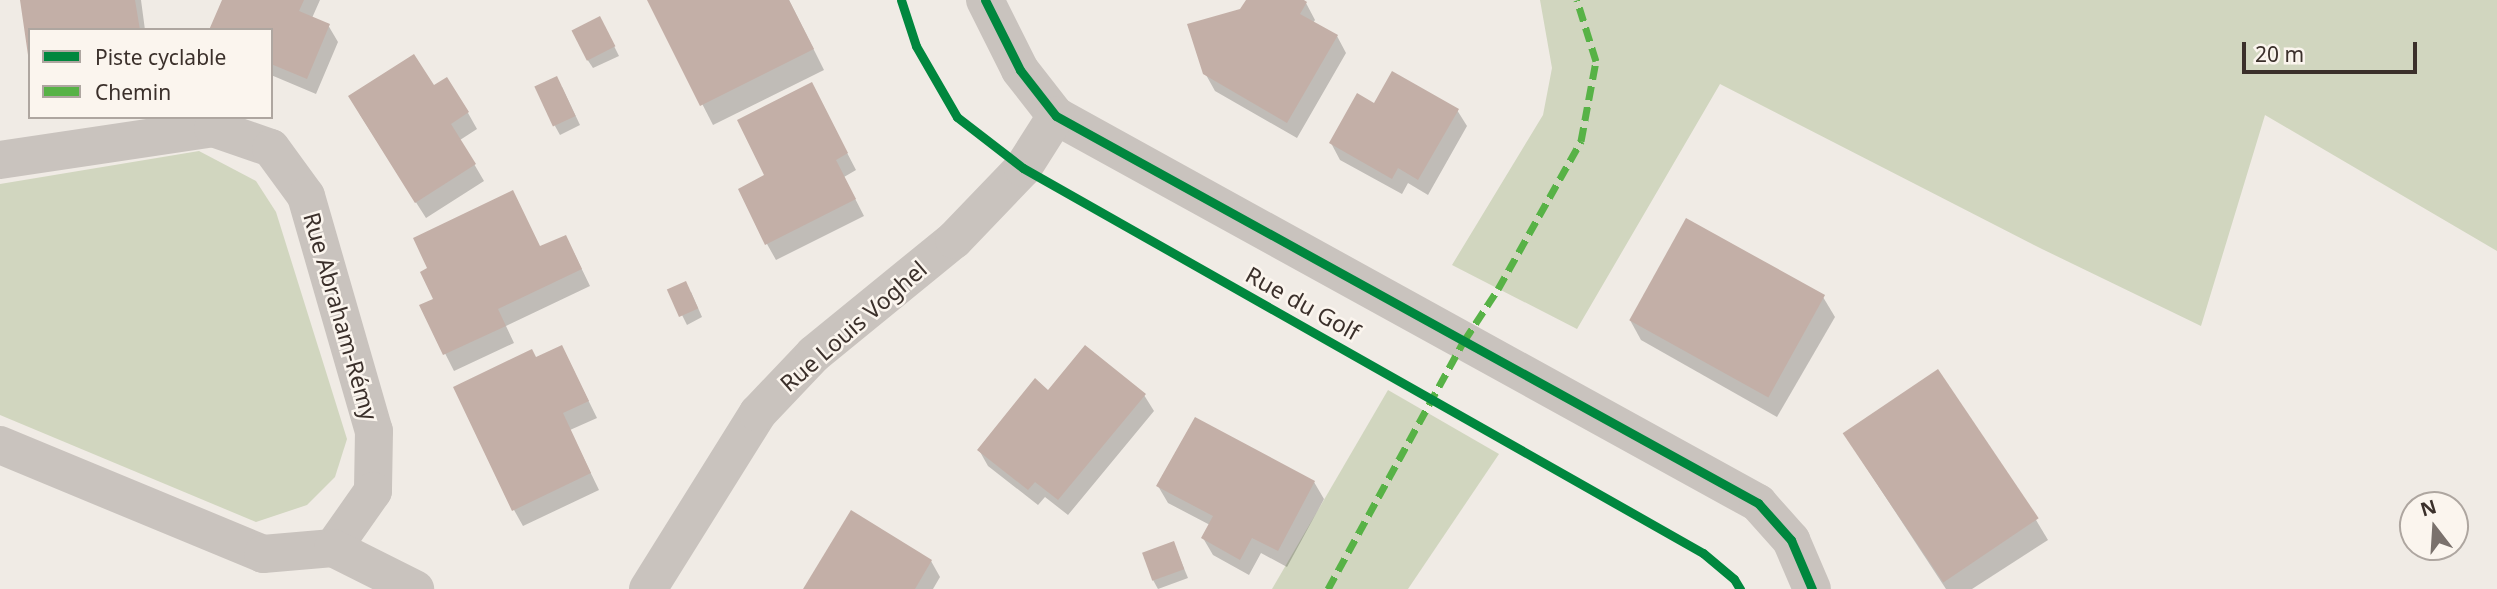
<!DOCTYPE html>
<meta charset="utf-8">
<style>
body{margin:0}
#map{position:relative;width:2497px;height:589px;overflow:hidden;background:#f0ebe5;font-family:"Noto Sans",sans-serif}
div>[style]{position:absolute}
.green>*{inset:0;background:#d1d6bf}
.shadow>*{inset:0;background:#0003}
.building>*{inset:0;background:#c3afa7;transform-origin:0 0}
.minor>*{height:38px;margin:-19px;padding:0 19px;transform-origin:19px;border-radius:19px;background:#c9c3be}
.quiet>*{height:7px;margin-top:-3.5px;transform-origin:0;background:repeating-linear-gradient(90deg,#57b246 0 14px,transparent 0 21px)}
.cycleway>*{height:9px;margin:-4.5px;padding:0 4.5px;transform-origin:4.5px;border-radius:4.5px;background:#00873e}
span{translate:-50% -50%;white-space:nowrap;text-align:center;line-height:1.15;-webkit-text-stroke:5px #fbf5ee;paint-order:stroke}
.street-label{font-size:23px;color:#3b302b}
.legend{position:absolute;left:28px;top:28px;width:245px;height:91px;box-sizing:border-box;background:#fbf5ee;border:2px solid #aea6a0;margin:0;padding:9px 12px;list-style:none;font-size:21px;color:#3b302b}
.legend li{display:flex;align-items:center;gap:14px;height:35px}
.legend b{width:35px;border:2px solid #aea6a0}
.north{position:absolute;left:2399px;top:491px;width:70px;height:70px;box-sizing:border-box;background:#fbf5ee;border:2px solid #aea6a0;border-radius:50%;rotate:343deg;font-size:19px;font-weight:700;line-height:28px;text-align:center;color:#3b302b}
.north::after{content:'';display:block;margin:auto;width:24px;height:32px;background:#7a716c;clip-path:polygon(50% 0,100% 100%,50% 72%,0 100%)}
.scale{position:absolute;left:2242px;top:42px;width:175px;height:32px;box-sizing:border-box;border:4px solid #3b302b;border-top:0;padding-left:9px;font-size:21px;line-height:24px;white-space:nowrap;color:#3b302b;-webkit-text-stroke:5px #fbf5ee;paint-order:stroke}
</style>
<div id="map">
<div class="green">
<i style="clip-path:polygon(1540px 0,2497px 0,2497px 251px,2265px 115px,2201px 326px,2042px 249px,1720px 84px,1577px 329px,1452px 265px,1543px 115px,1552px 68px)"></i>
<i style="clip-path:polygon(199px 151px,256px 181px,276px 212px,347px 439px,335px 477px,307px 505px,256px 522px,0 415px,0 184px)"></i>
<i style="clip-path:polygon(1388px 390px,1499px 454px,1408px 589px,1272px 589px)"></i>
</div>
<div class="shadow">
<i style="clip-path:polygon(22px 0,141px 0,145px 30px,30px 30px,30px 53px)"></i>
<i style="clip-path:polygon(224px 0,320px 0,312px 18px,328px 25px,338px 42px,316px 94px,271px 75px,271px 30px)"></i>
<i style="clip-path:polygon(649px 0,789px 0,824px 70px,713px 125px)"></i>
<i style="clip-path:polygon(1248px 0,1300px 0,1306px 3px,1315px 20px,1313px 23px,1337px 36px,1346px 53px,1297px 138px,1215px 91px,1205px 73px)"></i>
<i style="clip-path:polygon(605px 28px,619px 56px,593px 68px,587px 59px)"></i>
<i style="clip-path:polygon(562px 87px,580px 125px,560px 135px,555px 126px)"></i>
<i style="clip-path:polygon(433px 88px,468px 113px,477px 129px,460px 140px,484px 181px,426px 218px,359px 113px)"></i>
<i style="clip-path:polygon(820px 101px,856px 170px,844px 177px,864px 216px,776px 260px,767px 244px,766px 176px)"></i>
<i style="clip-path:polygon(1457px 110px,1467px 126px,1428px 195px,1408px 183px,1402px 194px,1340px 160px,1331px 143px)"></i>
<i style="clip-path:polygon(541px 248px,574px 253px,590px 286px,506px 326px,514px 343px,454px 371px,421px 306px)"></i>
<i style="clip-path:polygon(670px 291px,691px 292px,702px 317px,687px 325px)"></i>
<i style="clip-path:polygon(1823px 297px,1835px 317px,1777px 417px,1641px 340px,1630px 320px)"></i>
<i style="clip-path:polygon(562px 347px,597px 418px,570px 430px,599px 490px,523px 526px,514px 510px,535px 359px)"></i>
<i style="clip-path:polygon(1144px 395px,1154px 411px,1068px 515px,1045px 497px,1038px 505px,988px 466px,979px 450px)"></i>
<i style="clip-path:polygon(1856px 452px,2036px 520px,2048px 540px,1972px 589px,1946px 589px)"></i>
<i style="clip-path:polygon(1314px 482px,1324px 499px,1287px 567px,1261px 553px,1249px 575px,1213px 555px,1203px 538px,1210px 525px,1168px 503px,1158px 486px)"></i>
<i style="clip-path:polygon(1174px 544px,1188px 578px,1158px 589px,1153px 580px)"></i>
<i style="clip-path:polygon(931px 561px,940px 577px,933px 589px,805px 589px)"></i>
</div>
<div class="building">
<i style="clip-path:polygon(20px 0,135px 0,140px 30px,30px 30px,28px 55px)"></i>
<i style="clip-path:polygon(222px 0,304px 0,299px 11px,330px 24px,307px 79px,271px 64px,271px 30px,209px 30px)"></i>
<i style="clip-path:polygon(647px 0,789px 0,814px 49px,700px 106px)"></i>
<i style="clip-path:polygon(1246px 0,1304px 0,1307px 2px,1300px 14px,1338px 35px,1287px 123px,1203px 74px,1187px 24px,1240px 9px)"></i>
<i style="left:600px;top:16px;width:34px;height:32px;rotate:63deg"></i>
<i style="clip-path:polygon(414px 54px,434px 85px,447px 77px,469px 112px,451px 124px,476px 164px,415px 203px,348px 96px)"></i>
<i style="clip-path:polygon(1392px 71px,1459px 109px,1418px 180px,1398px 168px,1392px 179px,1329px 143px,1357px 93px,1374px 103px)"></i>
<i style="left:557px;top:76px;width:44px;height:25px;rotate:65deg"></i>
<i style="clip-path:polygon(812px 82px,848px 153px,836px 160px,856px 199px,765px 245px,738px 189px,764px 175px,737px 120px)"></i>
<i style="clip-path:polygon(513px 190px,540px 246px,566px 235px,582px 269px,498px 309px,506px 326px,443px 355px,419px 305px,433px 299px,420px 272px,427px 268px,413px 238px)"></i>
<i style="left:1686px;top:218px;width:159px;height:117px;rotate:29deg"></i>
<i style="left:686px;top:281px;width:30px;height:21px;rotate:66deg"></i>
<i style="clip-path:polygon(562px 345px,589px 401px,563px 413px,591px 473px,512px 511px,453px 387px,532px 349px,536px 357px)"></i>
<i style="clip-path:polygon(1085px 345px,1146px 394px,1058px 500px,1035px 482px,1028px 490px,977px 450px,1035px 378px,1048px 390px)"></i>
<i style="left:1938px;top:369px;width:180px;height:115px;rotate:56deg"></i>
<i style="clip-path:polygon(1195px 417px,1315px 481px,1278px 551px,1252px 538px,1240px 560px,1201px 538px,1213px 516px,1156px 486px)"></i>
<i style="clip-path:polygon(851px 510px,932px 560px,915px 589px,803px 589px)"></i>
<i style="left:1174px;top:541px;width:30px;height:34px;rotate:70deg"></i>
</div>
<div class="minor">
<i style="left:985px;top:0;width:78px;rotate:63.4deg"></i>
<i style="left:1020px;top:70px;width:58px;rotate:52deg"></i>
<i style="left:1056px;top:116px;width:802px;rotate:28.87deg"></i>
<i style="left:1758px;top:503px;width:50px;rotate:48.3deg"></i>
<i style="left:1791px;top:540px;width:53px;rotate:66.8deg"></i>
<i style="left:0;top:160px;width:215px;rotate:-8.5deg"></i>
<i style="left:213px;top:128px;width:61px;rotate:19deg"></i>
<i style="left:271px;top:148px;width:59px;rotate:53.9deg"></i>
<i style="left:306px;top:196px;width:245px;rotate:73.9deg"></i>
<i style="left:374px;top:431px;width:60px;rotate:91deg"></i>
<i style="left:373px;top:491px;width:70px;rotate:125.1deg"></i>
<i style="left:0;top:445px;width:285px;rotate:22.5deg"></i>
<i style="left:263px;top:554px;width:70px;rotate:-4.9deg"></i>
<i style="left:333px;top:548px;width:92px;rotate:26.6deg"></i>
<i style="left:648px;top:589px;width:208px;rotate:-58deg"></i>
<i style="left:758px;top:413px;width:81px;rotate:-46.5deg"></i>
<i style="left:814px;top:354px;width:181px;rotate:-39.2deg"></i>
<i style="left:954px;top:240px;width:100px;rotate:-46.2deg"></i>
<i style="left:1023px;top:168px;width:62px;rotate:-57.6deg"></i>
</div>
<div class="quiet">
<i style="left:1328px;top:589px;width:283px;rotate:-61.3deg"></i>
<i style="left:1464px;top:341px;width:62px;rotate:-56.8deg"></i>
<i style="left:1498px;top:289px;width:170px;rotate:-60.7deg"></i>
<i style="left:1581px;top:141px;width:81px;rotate:-79.4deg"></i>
<i style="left:1596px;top:61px;width:64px;rotate:-107.3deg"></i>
</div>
<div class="cycleway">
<i style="left:901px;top:0;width:48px;rotate:71.9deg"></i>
<i style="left:916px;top:46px;width:82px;rotate:60deg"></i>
<i style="left:957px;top:117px;width:83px;rotate:37.7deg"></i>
<i style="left:1023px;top:168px;width:781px;rotate:29.52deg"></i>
<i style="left:1703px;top:553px;width:40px;rotate:40deg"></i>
<i style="left:1734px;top:579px;width:12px;rotate:59deg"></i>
<i style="left:985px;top:0;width:78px;rotate:63.4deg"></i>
<i style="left:1020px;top:70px;width:58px;rotate:52deg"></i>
<i style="left:1056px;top:116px;width:802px;rotate:28.87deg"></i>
<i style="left:1758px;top:503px;width:50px;rotate:48.3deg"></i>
<i style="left:1791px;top:540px;width:53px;rotate:66.8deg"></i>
</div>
<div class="street-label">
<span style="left:1303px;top:303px;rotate:29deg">Rue du Golf</span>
<span style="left:341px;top:316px;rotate:74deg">Rue Abraham-Rémy</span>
<span style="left:853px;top:326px;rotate:-41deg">Rue Louis Voghel</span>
</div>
<ul class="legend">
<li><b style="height:9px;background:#00873e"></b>Piste cyclable</li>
<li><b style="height:9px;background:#57b246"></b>Chemin</li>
</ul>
<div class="north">N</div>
<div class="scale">20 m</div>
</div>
